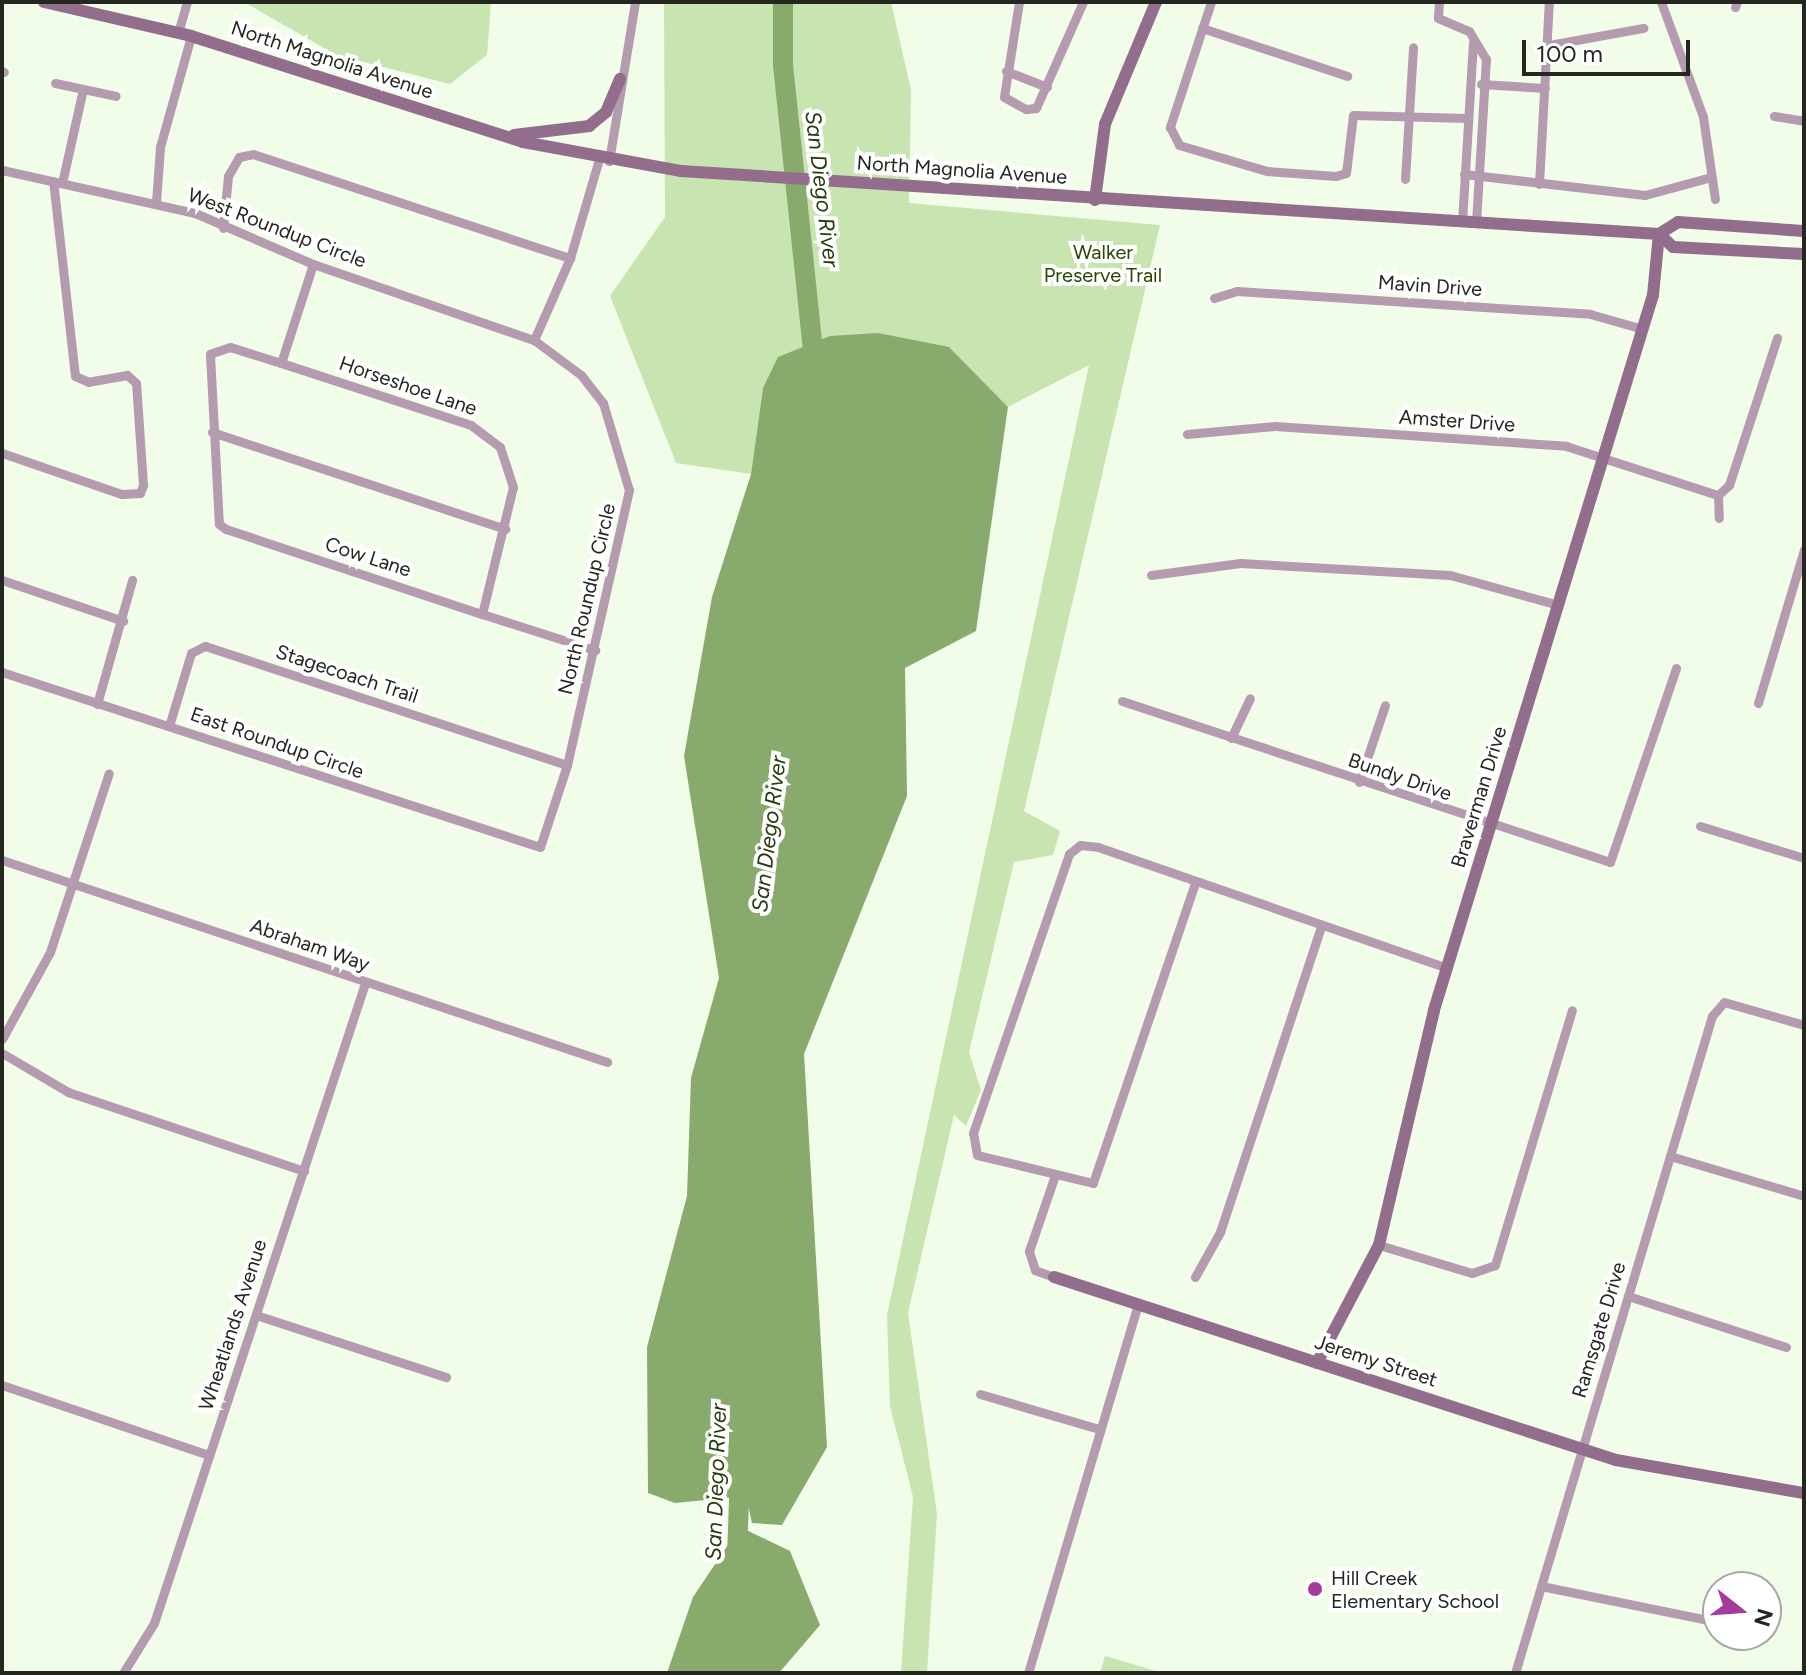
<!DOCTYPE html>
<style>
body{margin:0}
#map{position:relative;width:1806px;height:1675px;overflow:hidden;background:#f1fde8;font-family:Figtree,sans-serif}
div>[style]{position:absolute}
.green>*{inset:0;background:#c8e5b1}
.water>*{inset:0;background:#89aa6d}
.river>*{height:20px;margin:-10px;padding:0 10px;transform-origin:10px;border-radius:10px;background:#89aa6d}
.street>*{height:9px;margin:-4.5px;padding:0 4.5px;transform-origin:4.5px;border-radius:4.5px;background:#b49baf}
.secondary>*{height:12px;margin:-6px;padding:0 6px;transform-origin:6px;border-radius:6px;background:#926e8c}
.dots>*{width:22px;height:22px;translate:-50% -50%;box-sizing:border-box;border:4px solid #fff;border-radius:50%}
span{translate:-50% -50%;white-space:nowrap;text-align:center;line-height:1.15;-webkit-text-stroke:8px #fff;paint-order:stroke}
.street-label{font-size:20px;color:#232720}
.park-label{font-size:20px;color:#284600}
.poi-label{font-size:20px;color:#232720}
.left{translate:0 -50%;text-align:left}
.water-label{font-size:22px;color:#263c0f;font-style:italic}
.frame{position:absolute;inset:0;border:4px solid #232720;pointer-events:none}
.north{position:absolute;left:1702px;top:1571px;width:80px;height:80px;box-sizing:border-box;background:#fff;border:2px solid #a7a9a6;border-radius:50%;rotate:107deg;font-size:22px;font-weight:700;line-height:32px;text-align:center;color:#232720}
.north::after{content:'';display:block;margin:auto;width:28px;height:36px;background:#a73b9a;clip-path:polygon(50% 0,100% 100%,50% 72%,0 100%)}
.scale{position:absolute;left:1522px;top:40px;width:168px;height:36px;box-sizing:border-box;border:4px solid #232720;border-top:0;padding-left:10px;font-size:24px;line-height:28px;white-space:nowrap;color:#232720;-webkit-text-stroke:6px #fff;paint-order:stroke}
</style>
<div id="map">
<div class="green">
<i style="clip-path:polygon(244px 2px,491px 2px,487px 55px,450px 84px,336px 55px)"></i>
<i style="clip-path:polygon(664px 2px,891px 2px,911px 90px,909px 203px,1160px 225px,1024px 811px,1060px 831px,1053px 855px,1014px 862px,969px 1052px,981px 1090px,966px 1126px,954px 1115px,908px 1313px,937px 1514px,927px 1673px,901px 1673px,913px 1497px,890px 1406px,887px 1315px,1089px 365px,1008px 407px,949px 347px,763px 388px,751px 474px,676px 463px,610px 296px,665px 217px)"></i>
<i style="clip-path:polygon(1105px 1656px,1163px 1673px,1100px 1673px)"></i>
</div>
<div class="water">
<i style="clip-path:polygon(878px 333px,949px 347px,1008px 407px,976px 631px,905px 668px,907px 796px,804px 1054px,827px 1447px,782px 1525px,752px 1523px,746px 1496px,675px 1503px,648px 1493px,647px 1347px,687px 1196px,691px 1078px,719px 978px,684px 756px,712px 597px,751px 474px,763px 388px,778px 357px,830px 336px)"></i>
<i style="clip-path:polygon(740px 1527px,790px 1551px,820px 1625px,779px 1673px,667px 1673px,693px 1597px)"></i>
</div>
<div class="river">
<i style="left:783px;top:2px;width:63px;rotate:90deg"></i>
<i style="left:783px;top:65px;width:306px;rotate:84deg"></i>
<i style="left:737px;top:1557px;width:88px;rotate:-88deg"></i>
</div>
<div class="street">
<i style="left:1019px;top:2px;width:96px;rotate:99deg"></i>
<i style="left:1004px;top:97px;width:25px;rotate:29deg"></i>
<i style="left:1026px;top:109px;width:10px;rotate:-6deg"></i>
<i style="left:1036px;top:108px;width:116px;rotate:-66.1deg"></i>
<i style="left:1211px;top:2px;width:132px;rotate:108.2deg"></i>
<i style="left:1170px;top:127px;width:20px;rotate:63deg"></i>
<i style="left:1179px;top:145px;width:92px;rotate:16.5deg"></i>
<i style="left:1267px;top:171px;width:69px;rotate:4.1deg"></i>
<i style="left:1336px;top:176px;width:10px;rotate:-17deg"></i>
<i style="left:1346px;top:173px;width:58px;rotate:-83.1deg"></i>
<i style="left:1353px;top:115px;width:114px;rotate:1.5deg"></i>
<i style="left:1439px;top:2px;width:16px;rotate:94deg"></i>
<i style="left:1438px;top:18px;width:34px;rotate:23deg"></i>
<i style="left:1469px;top:31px;width:33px;rotate:59deg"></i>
<i style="left:1486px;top:59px;width:163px;rotate:93.5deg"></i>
<i style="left:1661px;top:2px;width:122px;rotate:69.9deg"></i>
<i style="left:1703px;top:117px;width:83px;rotate:81.7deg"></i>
<i style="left:1735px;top:7px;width:5px;rotate:-68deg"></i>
<i style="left:1202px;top:28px;width:153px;rotate:18.3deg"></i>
<i style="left:178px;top:33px;width:32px;rotate:-74deg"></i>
<i style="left:1549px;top:45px;width:96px;rotate:-10.3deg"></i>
<i style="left:2px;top:71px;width:2px;rotate:27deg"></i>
<i style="left:1006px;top:71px;width:44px;rotate:21.3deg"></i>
<i style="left:55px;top:83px;width:62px;rotate:12deg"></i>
<i style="left:1481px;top:84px;width:64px;rotate:3.6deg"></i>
<i style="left:1774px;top:116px;width:30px;rotate:9deg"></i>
<i style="left:609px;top:161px;width:161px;rotate:-80.7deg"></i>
<i style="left:2px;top:170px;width:198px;rotate:12.6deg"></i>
<i style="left:195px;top:213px;width:129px;rotate:23.4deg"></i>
<i style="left:313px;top:264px;width:234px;rotate:19deg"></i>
<i style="left:534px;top:340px;width:59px;rotate:36.7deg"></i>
<i style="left:581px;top:375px;width:36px;rotate:52deg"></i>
<i style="left:603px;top:403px;width:91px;rotate:73.4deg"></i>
<i style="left:629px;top:490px;width:282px;rotate:102.7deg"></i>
<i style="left:567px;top:765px;width:86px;rotate:108.2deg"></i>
<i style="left:540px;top:847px;width:566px;rotate:-161.98deg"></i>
<i style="left:1464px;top:174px;width:182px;rotate:6.6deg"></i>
<i style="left:1645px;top:195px;width:68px;rotate:-15.3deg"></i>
<i style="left:1405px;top:179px;width:132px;rotate:-86.5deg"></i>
<i style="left:62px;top:183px;width:96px;rotate:-77.4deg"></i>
<i style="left:1539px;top:184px;width:182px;rotate:-86.9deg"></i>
<i style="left:156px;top:202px;width:55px;rotate:-85.8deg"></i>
<i style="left:160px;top:147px;width:115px;rotate:-74.4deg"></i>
<i style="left:1462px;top:222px;width:180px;rotate:-86.5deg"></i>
<i style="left:223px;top:228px;width:52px;rotate:-84.5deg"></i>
<i style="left:228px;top:176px;width:22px;rotate:-60deg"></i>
<i style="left:239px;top:157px;width:14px;rotate:-12deg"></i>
<i style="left:253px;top:154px;width:334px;rotate:18.2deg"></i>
<i style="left:1214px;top:298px;width:24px;rotate:-17deg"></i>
<i style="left:1237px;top:291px;width:354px;rotate:3.7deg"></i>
<i style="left:1590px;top:314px;width:55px;rotate:15.8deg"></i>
<i style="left:534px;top:340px;width:90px;rotate:-66.3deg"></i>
<i style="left:570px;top:258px;width:103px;rotate:-73.7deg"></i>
<i style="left:281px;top:363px;width:104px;rotate:-72.1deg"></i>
<i style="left:212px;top:432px;width:309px;rotate:18.3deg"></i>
<i style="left:1187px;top:434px;width:88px;rotate:-5.2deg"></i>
<i style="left:1275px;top:426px;width:292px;rotate:3.9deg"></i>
<i style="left:1566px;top:446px;width:160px;rotate:17.9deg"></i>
<i style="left:2px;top:453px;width:127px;rotate:18.9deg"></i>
<i style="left:122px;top:494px;width:18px;rotate:-3deg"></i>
<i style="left:140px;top:493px;width:9px;rotate:-69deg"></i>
<i style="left:143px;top:485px;width:102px;rotate:-93.9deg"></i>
<i style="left:136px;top:383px;width:12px;rotate:-138deg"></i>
<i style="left:127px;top:375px;width:39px;rotate:170deg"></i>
<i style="left:89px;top:382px;width:15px;rotate:-157deg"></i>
<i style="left:75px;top:376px;width:196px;rotate:-96.4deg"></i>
<i style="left:1718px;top:495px;width:15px;rotate:-42deg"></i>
<i style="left:1729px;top:485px;width:155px;rotate:-71.9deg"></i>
<i style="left:1718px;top:495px;width:23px;rotate:88deg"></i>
<i style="left:1151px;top:575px;width:90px;rotate:-7.7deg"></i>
<i style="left:1240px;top:563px;width:210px;rotate:3.3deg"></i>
<i style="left:1450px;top:575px;width:112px;rotate:15.5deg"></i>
<i style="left:2px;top:580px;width:128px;rotate:18.7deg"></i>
<i style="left:482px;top:614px;width:131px;rotate:-76.3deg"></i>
<i style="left:513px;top:487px;width:42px;rotate:-108deg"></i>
<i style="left:500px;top:447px;width:36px;rotate:-143deg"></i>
<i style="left:471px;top:425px;width:200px;rotate:-161.9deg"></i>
<i style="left:281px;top:363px;width:53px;rotate:-162.6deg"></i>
<i style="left:230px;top:347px;width:21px;rotate:161deg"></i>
<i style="left:210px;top:354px;width:170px;rotate:87deg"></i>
<i style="left:219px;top:524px;width:9px;rotate:36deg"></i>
<i style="left:226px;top:529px;width:270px;rotate:18.4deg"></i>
<i style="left:482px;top:614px;width:119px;rotate:17.7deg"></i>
<i style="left:1122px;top:701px;width:514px;rotate:18.26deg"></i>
<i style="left:1610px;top:862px;width:205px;rotate:-71.2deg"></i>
<i style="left:1758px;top:703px;width:160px;rotate:-73.3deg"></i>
<i style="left:97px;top:704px;width:129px;rotate:-74.2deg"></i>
<i style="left:169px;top:726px;width:76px;rotate:-73.2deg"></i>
<i style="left:191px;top:653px;width:16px;rotate:-27deg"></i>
<i style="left:205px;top:646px;width:381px;rotate:18.2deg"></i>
<i style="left:1231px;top:738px;width:44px;rotate:-64.6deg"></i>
<i style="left:1359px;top:782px;width:81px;rotate:-71.3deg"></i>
<i style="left:1700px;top:826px;width:109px;rotate:17.1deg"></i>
<i style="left:2px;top:860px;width:638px;rotate:18.46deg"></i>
<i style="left:1195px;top:883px;width:317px;rotate:108.8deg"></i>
<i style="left:1093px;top:1183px;width:119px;rotate:-166.4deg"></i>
<i style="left:977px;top:1155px;width:22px;rotate:-100deg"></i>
<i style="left:973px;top:1133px;width:295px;rotate:-71deg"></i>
<i style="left:1069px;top:854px;width:14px;rotate:-39deg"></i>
<i style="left:1080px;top:845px;width:18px;rotate:6deg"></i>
<i style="left:1098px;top:847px;width:369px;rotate:19.1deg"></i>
<i style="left:2px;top:1039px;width:99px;rotate:-61.1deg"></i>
<i style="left:50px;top:952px;width:188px;rotate:-71.8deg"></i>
<i style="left:2px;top:1053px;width:77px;rotate:30.6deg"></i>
<i style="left:68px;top:1092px;width:249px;rotate:18.5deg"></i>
<i style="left:1670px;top:1156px;width:140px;rotate:16.6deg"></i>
<i style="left:1379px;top:1245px;width:97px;rotate:16.8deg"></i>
<i style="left:1472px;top:1273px;width:24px;rotate:-19deg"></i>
<i style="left:1495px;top:1265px;width:266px;rotate:-73.2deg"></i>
<i style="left:1054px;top:1277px;width:20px;rotate:-160deg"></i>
<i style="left:1035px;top:1270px;width:20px;rotate:-108deg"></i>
<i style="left:1029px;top:1251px;width:77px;rotate:-71.1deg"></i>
<i style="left:1195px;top:1277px;width:51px;rotate:-60.9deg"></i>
<i style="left:1220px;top:1232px;width:322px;rotate:-71.7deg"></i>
<i style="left:1628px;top:1296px;width:166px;rotate:17.9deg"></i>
<i style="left:256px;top:1315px;width:200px;rotate:18.1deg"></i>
<i style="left:2px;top:1385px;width:219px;rotate:18.7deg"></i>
<i style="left:980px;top:1394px;width:124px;rotate:16.4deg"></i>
<i style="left:1541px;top:1586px;width:181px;rotate:11.5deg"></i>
<i style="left:123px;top:1673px;width:59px;rotate:-58.2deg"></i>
<i style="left:154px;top:1623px;width:674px;rotate:-71.75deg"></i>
<i style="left:1028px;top:1673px;width:384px;rotate:-73.4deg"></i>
<i style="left:1515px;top:1673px;width:686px;rotate:-73.31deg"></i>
<i style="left:1712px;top:1016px;width:18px;rotate:-49deg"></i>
<i style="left:1724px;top:1002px;width:83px;rotate:16deg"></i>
</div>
<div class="secondary">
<i style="left:44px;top:2px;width:151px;rotate:13deg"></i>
<i style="left:191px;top:36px;width:349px;rotate:17.7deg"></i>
<i style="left:523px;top:142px;width:161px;rotate:10.4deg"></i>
<i style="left:681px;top:171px;width:980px;rotate:3.69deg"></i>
<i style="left:1659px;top:234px;width:22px;rotate:-32deg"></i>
<i style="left:1678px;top:222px;width:126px;rotate:4.1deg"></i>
<i style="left:514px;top:135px;width:76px;rotate:-6.8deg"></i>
<i style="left:589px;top:126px;width:22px;rotate:-39deg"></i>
<i style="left:606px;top:112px;width:36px;rotate:-67deg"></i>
<i style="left:1095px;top:200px;width:77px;rotate:-82.5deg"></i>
<i style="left:1105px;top:124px;width:132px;rotate:-67.3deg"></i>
<i style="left:1659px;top:234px;width:19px;rotate:43deg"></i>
<i style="left:1673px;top:247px;width:131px;rotate:3.1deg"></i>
<i style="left:1054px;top:1277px;width:591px;rotate:18.04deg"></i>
<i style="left:1616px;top:1460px;width:191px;rotate:10deg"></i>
<i style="left:1317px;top:1363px;width:133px;rotate:-62.3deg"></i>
<i style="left:1379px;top:1245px;width:241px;rotate:-76.8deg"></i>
<i style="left:1434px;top:1010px;width:748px;rotate:-72.97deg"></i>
<i style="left:1653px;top:295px;width:61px;rotate:-84.4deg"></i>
</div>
<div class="dots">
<i style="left:1315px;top:1589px;background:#a73b9a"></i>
</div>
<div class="street-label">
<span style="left:332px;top:60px;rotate:18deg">North Magnolia Avenue</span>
<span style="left:962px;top:170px;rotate:4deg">North Magnolia Avenue</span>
<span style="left:277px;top:228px;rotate:21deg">West Roundup Circle</span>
<span style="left:1430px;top:286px;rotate:4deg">Mavin Drive</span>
<span style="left:408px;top:386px;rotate:19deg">Horseshoe Lane</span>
<span style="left:1457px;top:421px;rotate:4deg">Amster Drive</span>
<span style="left:368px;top:557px;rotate:18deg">Cow Lane</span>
<span style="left:587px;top:599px;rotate:-77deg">North Roundup Circle</span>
<span style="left:347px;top:674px;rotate:18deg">Stagecoach Trail</span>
<span style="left:277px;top:743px;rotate:19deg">East Roundup Circle</span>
<span style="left:1400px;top:777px;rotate:19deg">Bundy Drive</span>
<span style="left:1479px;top:797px;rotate:-73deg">Braverman Drive</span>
<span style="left:310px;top:945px;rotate:19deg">Abraham Way</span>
<span style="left:233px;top:1325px;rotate:-72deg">Wheatlands Avenue</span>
<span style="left:1599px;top:1330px;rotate:-73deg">Ramsgate Drive</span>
<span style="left:1376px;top:1361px;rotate:18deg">Jeremy Street</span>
</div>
<div class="park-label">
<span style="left:1103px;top:264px">Walker<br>Preserve Trail</span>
</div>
<div class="poi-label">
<span class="left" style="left:1331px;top:1590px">Hill Creek<br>Elementary School</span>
</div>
<div class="water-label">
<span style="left:822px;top:189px;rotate:83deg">San Diego River</span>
<span style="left:769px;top:834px;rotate:-83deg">San Diego River</span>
<span style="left:716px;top:1482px;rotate:-88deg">San Diego River</span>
</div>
<div class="frame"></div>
<div class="north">N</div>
<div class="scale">100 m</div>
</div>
